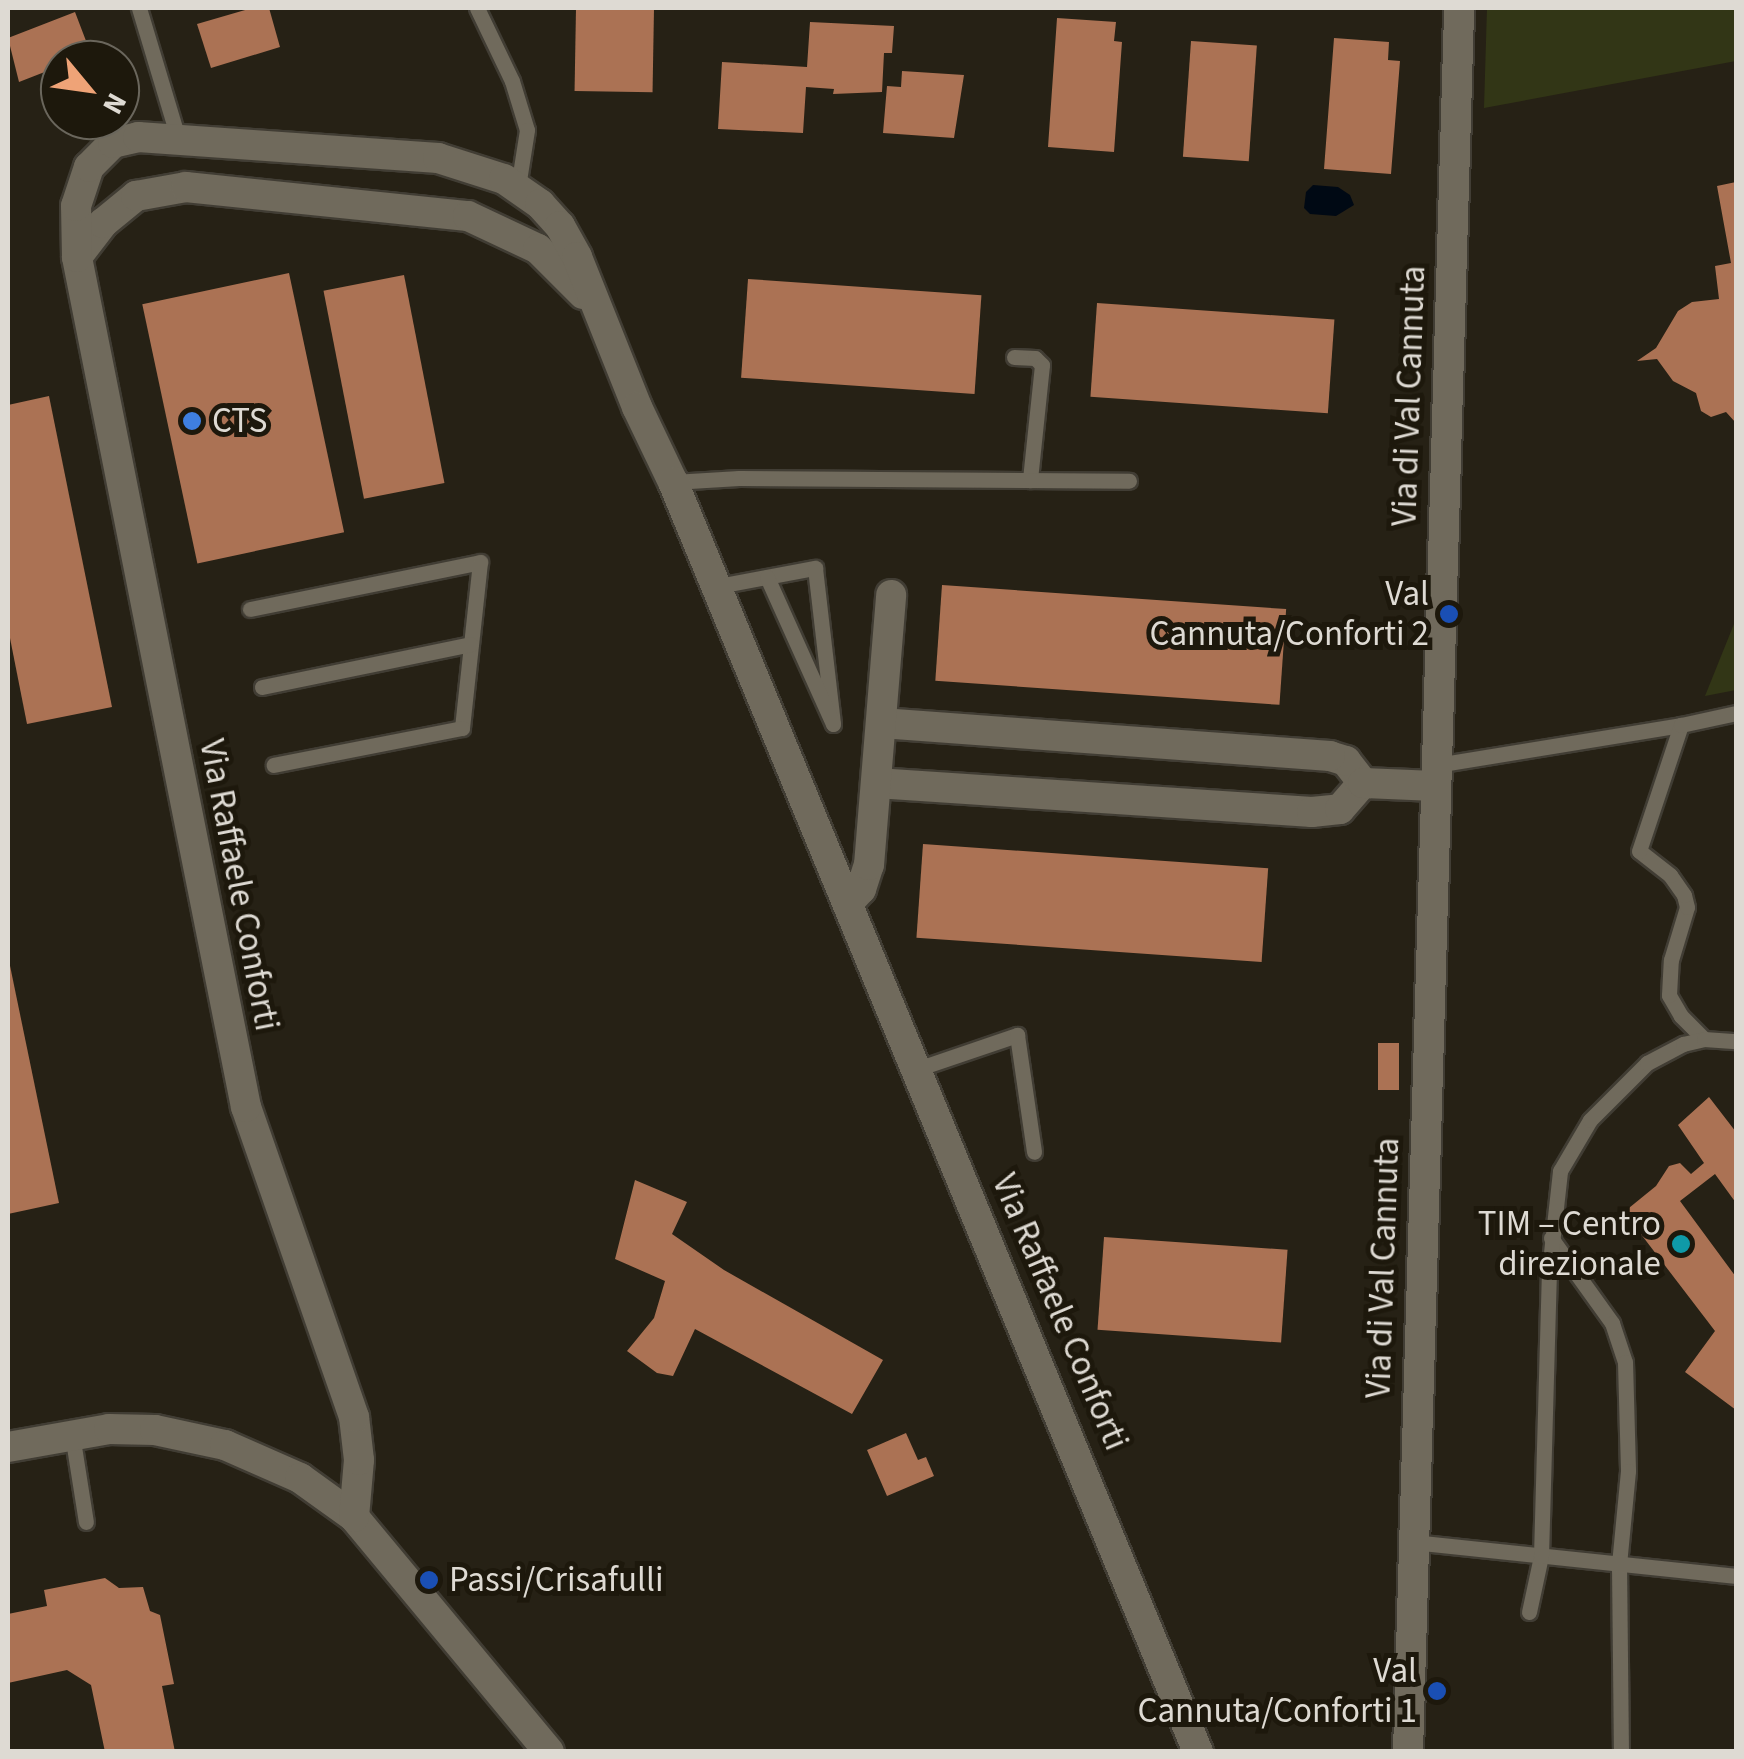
<!DOCTYPE html>
<meta charset="utf-8">
<style>
body{margin:0}
#map{position:relative;width:1744px;height:1759px;overflow:hidden;background:#262115;font-family:"Source Sans 3",sans-serif}
div>[style]{position:absolute}
.green>*{inset:0;background:#323616}
.water>*{inset:0;background:#000914}
.building>*{inset:0;background:#ab7254;transform-origin:0 0}
.roads{filter:drop-shadow(2px 0 #413d34) drop-shadow(-2px 0 #413d34) drop-shadow(0 2px #413d34) drop-shadow(0 -2px #413d34)}
.lane>*{height:15px;margin:-7.5px;padding:0 7.5px;transform-origin:7.5px;border-radius:7.5px;background:#706a5c}
.street>*{height:30px;margin:-15px;padding:0 15px;transform-origin:15px;border-radius:15px;background:#706a5c}
.dots>*{width:28px;height:28px;translate:-50% -50%;box-sizing:border-box;border:5px solid #1d180c;border-radius:50%}
span{translate:-50% -50%;white-space:nowrap;text-align:center;line-height:1.15;-webkit-text-stroke:10px #1d180c;paint-order:stroke}
.street-label{font-size:35px;color:#dedad3}
.poi-label{font-size:35px;color:#dedad3}
.left{translate:0 -50%;text-align:left}
.right{translate:-100% -50%;text-align:right}
.frame{position:absolute;inset:0;border:10px solid #dedad3;pointer-events:none}
.north{position:absolute;left:40px;top:40px;width:100px;height:100px;box-sizing:border-box;background:#1d180c;border:2px solid #6a665c;border-radius:50%;rotate:119deg;font-size:28px;font-weight:700;line-height:40px;text-align:center;color:#dedad3}
.north::after{content:'';display:block;margin:auto;width:35px;height:45px;background:#efa377;clip-path:polygon(50% 0,100% 100%,50% 72%,0 100%)}
</style>
<div id="map">
<div class="green">
<i style="clip-path:polygon(1487px 8px,1736px 8px,1736px 61px,1484px 108px)"></i>
<i style="clip-path:polygon(1736px 619px,1736px 690px,1705px 696px)"></i>
</div>
<div class="water">
<i style="clip-path:polygon(1313px 185px,1338px 187px,1350px 195px,1354px 205px,1336px 216px,1310px 214px,1304px 208px,1306px 192px)"></i>
</div>
<div class="building">
<i style="clip-path:polygon(252px 8px,269px 8px,280px 47px,211px 68px,197px 24px)"></i>
<i style="left:576px;top:8px;width:78px;height:83px;rotate:1deg"></i>
<i style="clip-path:polygon(75px 12px,91px 54px,60px 60px,60px 66px,19px 82px,8px 38px)"></i>
<i style="clip-path:polygon(1057px 18px,1116px 22px,1114px 41px,1122px 42px,1114px 152px,1048px 147px)"></i>
<i style="clip-path:polygon(810px 22px,894px 26px,892px 53px,884px 53px,882px 92px,833px 94px,834px 89px,806px 87px,803px 133px,718px 129px,722px 62px,807px 67px)"></i>
<i style="clip-path:polygon(1334px 38px,1389px 42px,1388px 60px,1400px 61px,1391px 174px,1324px 169px)"></i>
<i style="left:1191px;top:41px;width:66px;height:116px;rotate:4deg"></i>
<i style="clip-path:polygon(902px 71px,964px 75px,954px 138px,883px 133px,887px 86px,901px 87px)"></i>
<i style="clip-path:polygon(1736px 182px,1736px 423px,1726px 412px,1711px 417px,1701px 411px,1696px 393px,1673px 381px,1657px 359px,1637px 361px,1656px 348px,1678px 311px,1692px 302px,1719px 299px,1715px 266px,1731px 263px,1717px 186px)"></i>
<i style="left:289px;top:273px;width:265px;height:150px;rotate:78deg"></i>
<i style="left:404px;top:275px;width:212px;height:82px;rotate:79deg"></i>
<i style="left:748px;top:279px;width:234px;height:99px;rotate:4deg"></i>
<i style="left:1097px;top:303px;width:238px;height:94px;rotate:4deg"></i>
<i style="clip-path:polygon(49px 396px,112px 707px,27px 724px,8px 628px,8px 405px)"></i>
<i style="left:942px;top:585px;width:345px;height:96px;rotate:4deg"></i>
<i style="left:923px;top:844px;width:346px;height:94px;rotate:4deg"></i>
<i style="clip-path:polygon(8px 956px,59px 1203px,8px 1214px)"></i>
<i style="left:1378px;top:1043px;width:21px;height:47px"></i>
<i style="clip-path:polygon(1709px 1097px,1736px 1132px,1736px 1203px,1715px 1174px,1680px 1201px,1736px 1277px,1736px 1410px,1685px 1372px,1715px 1331px,1624px 1212px,1656px 1186px,1669px 1166px,1680px 1163px,1691px 1174px,1704px 1163px,1678px 1125px)"></i>
<i style="clip-path:polygon(635px 1180px,687px 1202px,672px 1234px,724px 1270px,883px 1360px,852px 1414px,695px 1329px,673px 1376px,657px 1373px,627px 1351px,654px 1318px,665px 1281px,615px 1259px)"></i>
<i style="left:1104px;top:1237px;width:184px;height:93px;rotate:4deg"></i>
<i style="clip-path:polygon(906px 1433px,918px 1460px,926px 1457px,934px 1476px,887px 1496px,867px 1450px)"></i>
<i style="clip-path:polygon(105px 1578px,119px 1588px,143px 1587px,150px 1611px,160px 1615px,174px 1684px,162px 1686px,175px 1752px,105px 1752px,91px 1685px,67px 1670px,8px 1683px,8px 1614px,47px 1606px,44px 1590px)"></i>
</div>
<div class="roads">
<div class="lane">
<i style="left:139px;top:8px;width:136px;rotate:73.3deg"></i>
<i style="left:477px;top:8px;width:81px;rotate:64.4deg"></i>
<i style="left:512px;top:81px;width:51px;rotate:73deg"></i>
<i style="left:527px;top:130px;width:58px;rotate:99deg"></i>
<i style="left:1014px;top:357px;width:21px;rotate:3deg"></i>
<i style="left:1035px;top:358px;width:10px;rotate:45deg"></i>
<i style="left:1042px;top:365px;width:116px;rotate:96deg"></i>
<i style="left:673px;top:482px;width:66px;rotate:-3.5deg"></i>
<i style="left:739px;top:478px;width:390px;rotate:0.4deg"></i>
<i style="left:713px;top:587px;width:104px;rotate:-10.6deg"></i>
<i style="left:815px;top:568px;width:157px;rotate:83.4deg"></i>
<i style="left:833px;top:724px;width:161px;rotate:-114.2deg"></i>
<i style="left:250px;top:609px;width:235px;rotate:-11.5deg"></i>
<i style="left:480px;top:562px;width:167px;rotate:96.2deg"></i>
<i style="left:462px;top:728px;width:192px;rotate:168.9deg"></i>
<i style="left:262px;top:687px;width:213px;rotate:-11.6deg"></i>
<i style="left:1437px;top:765px;width:247px;rotate:-9.3deg"></i>
<i style="left:1704px;top:1039px;width:33px;rotate:-135deg"></i>
<i style="left:1681px;top:1016px;width:24px;rotate:-120deg"></i>
<i style="left:1669px;top:995px;width:35px;rotate:-87deg"></i>
<i style="left:1671px;top:960px;width:55px;rotate:-73.2deg"></i>
<i style="left:1687px;top:907px;width:12px;rotate:-104deg"></i>
<i style="left:1684px;top:895px;width:24px;rotate:-125deg"></i>
<i style="left:1670px;top:875px;width:39px;rotate:-142deg"></i>
<i style="left:1639px;top:851px;width:133px;rotate:-71.6deg"></i>
<i style="left:1681px;top:725px;width:56px;rotate:-12.3deg"></i>
<i style="left:917px;top:1069px;width:106px;rotate:-18.8deg"></i>
<i style="left:1017px;top:1035px;width:118px;rotate:81.7deg"></i>
<i style="left:1551px;top:1238px;width:105px;rotate:54.3deg"></i>
<i style="left:1612px;top:1323px;width:41px;rotate:71.6deg"></i>
<i style="left:1625px;top:1362px;width:109px;rotate:88.4deg"></i>
<i style="left:1628px;top:1471px;width:93px;rotate:95.5deg"></i>
<i style="left:1619px;top:1564px;width:188px;rotate:89.4deg"></i>
<i style="left:72px;top:1434px;width:89px;rotate:81deg"></i>
<i style="left:1413px;top:1542px;width:325px;rotate:6deg"></i>
<i style="left:1529px;top:1612px;width:57px;rotate:-77.9deg"></i>
<i style="left:1541px;top:1556px;width:285px;rotate:-88.4deg"></i>
<i style="left:1549px;top:1271px;width:101px;rotate:-83.7deg"></i>
<i style="left:1560px;top:1171px;width:59px;rotate:-59.5deg"></i>
<i style="left:1590px;top:1120px;width:81px;rotate:-45deg"></i>
<i style="left:1647px;top:1063px;width:41px;rotate:-27.8deg"></i>
<i style="left:1683px;top:1044px;width:22px;rotate:-13deg"></i>
<i style="left:1704px;top:1039px;width:32px;rotate:4deg"></i>
</div>
<div class="street">
<i style="left:77px;top:257px;width:43px;rotate:-52.6deg"></i>
<i style="left:103px;top:223px;width:43px;rotate:-39.3deg"></i>
<i style="left:136px;top:196px;width:51px;rotate:-10.2deg"></i>
<i style="left:186px;top:187px;width:283px;rotate:5.9deg"></i>
<i style="left:468px;top:216px;width:77px;rotate:25.2deg"></i>
<i style="left:538px;top:249px;width:64px;rotate:45deg"></i>
<i style="left:876px;top:783px;width:437px;rotate:3.8deg"></i>
<i style="left:1312px;top:812px;width:28px;rotate:-6deg"></i>
<i style="left:1340px;top:809px;width:35px;rotate:-49deg"></i>
<i style="left:1363px;top:783px;width:28px;rotate:-128deg"></i>
<i style="left:1346px;top:761px;width:17px;rotate:-163deg"></i>
<i style="left:1330px;top:756px;width:450px;rotate:-175.8deg"></i>
<i style="left:1363px;top:783px;width:72px;rotate:2.4deg"></i>
<i style="left:848px;top:903px;width:19px;rotate:-47deg"></i>
<i style="left:861px;top:889px;width:25px;rotate:-72deg"></i>
<i style="left:869px;top:865px;width:271px;rotate:-85.3deg"></i>
<i style="left:8px;top:1447px;width:103px;rotate:-10.1deg"></i>
<i style="left:109px;top:1429px;width:46px;rotate:1.2deg"></i>
<i style="left:155px;top:1430px;width:72px;rotate:12.1deg"></i>
<i style="left:225px;top:1445px;width:82px;rotate:23.7deg"></i>
<i style="left:300px;top:1478px;width:67px;rotate:35.8deg"></i>
<i style="left:354px;top:1517px;width:305px;rotate:50.3deg"></i>
<i style="left:354px;top:1517px;width:57px;rotate:-85deg"></i>
<i style="left:359px;top:1460px;width:43px;rotate:-96.6deg"></i>
<i style="left:354px;top:1417px;width:328px;rotate:-109.2deg"></i>
<i style="left:246px;top:1107px;width:867px;rotate:-101.25deg"></i>
<i style="left:77px;top:257px;width:51px;rotate:-91.1deg"></i>
<i style="left:76px;top:206px;width:41px;rotate:-71.6deg"></i>
<i style="left:89px;top:167px;width:34px;rotate:-45deg"></i>
<i style="left:113px;top:143px;width:26px;rotate:-13deg"></i>
<i style="left:138px;top:137px;width:301px;rotate:4deg"></i>
<i style="left:438px;top:158px;width:69px;rotate:17.7deg"></i>
<i style="left:504px;top:179px;width:44px;rotate:34.8deg"></i>
<i style="left:540px;top:204px;width:30px;rotate:48deg"></i>
<i style="left:560px;top:226px;width:35px;rotate:61deg"></i>
<i style="left:577px;top:257px;width:162px;rotate:68.2deg"></i>
<i style="left:637px;top:407px;width:83px;rotate:64.4deg"></i>
<i style="left:673px;top:482px;width:1374px;rotate:67.54deg"></i>
<i style="left:1408px;top:1752px;width:1745px;rotate:-88.32deg"></i>
</div>
</div>
<div class="dots">
<i style="left:192px;top:421px;background:#3f7fe0"></i>
<i style="left:1449px;top:614px;background:#1a4fb4"></i>
<i style="left:1681px;top:1244px;background:#0f9aa8"></i>
<i style="left:429px;top:1580px;background:#1a4fb4"></i>
<i style="left:1437px;top:1691px;background:#1a4fb4"></i>
</div>
<div class="street-label">
<span style="left:1409px;top:396px;rotate:-88deg">Via di Val Cannuta</span>
<span style="left:239px;top:885px;rotate:79deg">Via Raffaele Conforti</span>
<span style="left:1383px;top:1268px;rotate:-88deg">Via di Val Cannuta</span>
<span style="left:1060px;top:1312px;rotate:67deg">Via Raffaele Conforti</span>
</div>
<div class="poi-label">
<span class="left" style="left:212px;top:421px">CTS</span>
<span class="right" style="left:1429px;top:614px">Val<br>Cannuta/Conforti 2</span>
<span class="right" style="left:1661px;top:1244px">TIM – Centro<br>direzionale</span>
<span class="left" style="left:449px;top:1580px">Passi/Crisafulli</span>
<span class="right" style="left:1417px;top:1691px">Val<br>Cannuta/Conforti 1</span>
</div>
<div class="frame"></div>
<div class="north">N</div>
</div>
